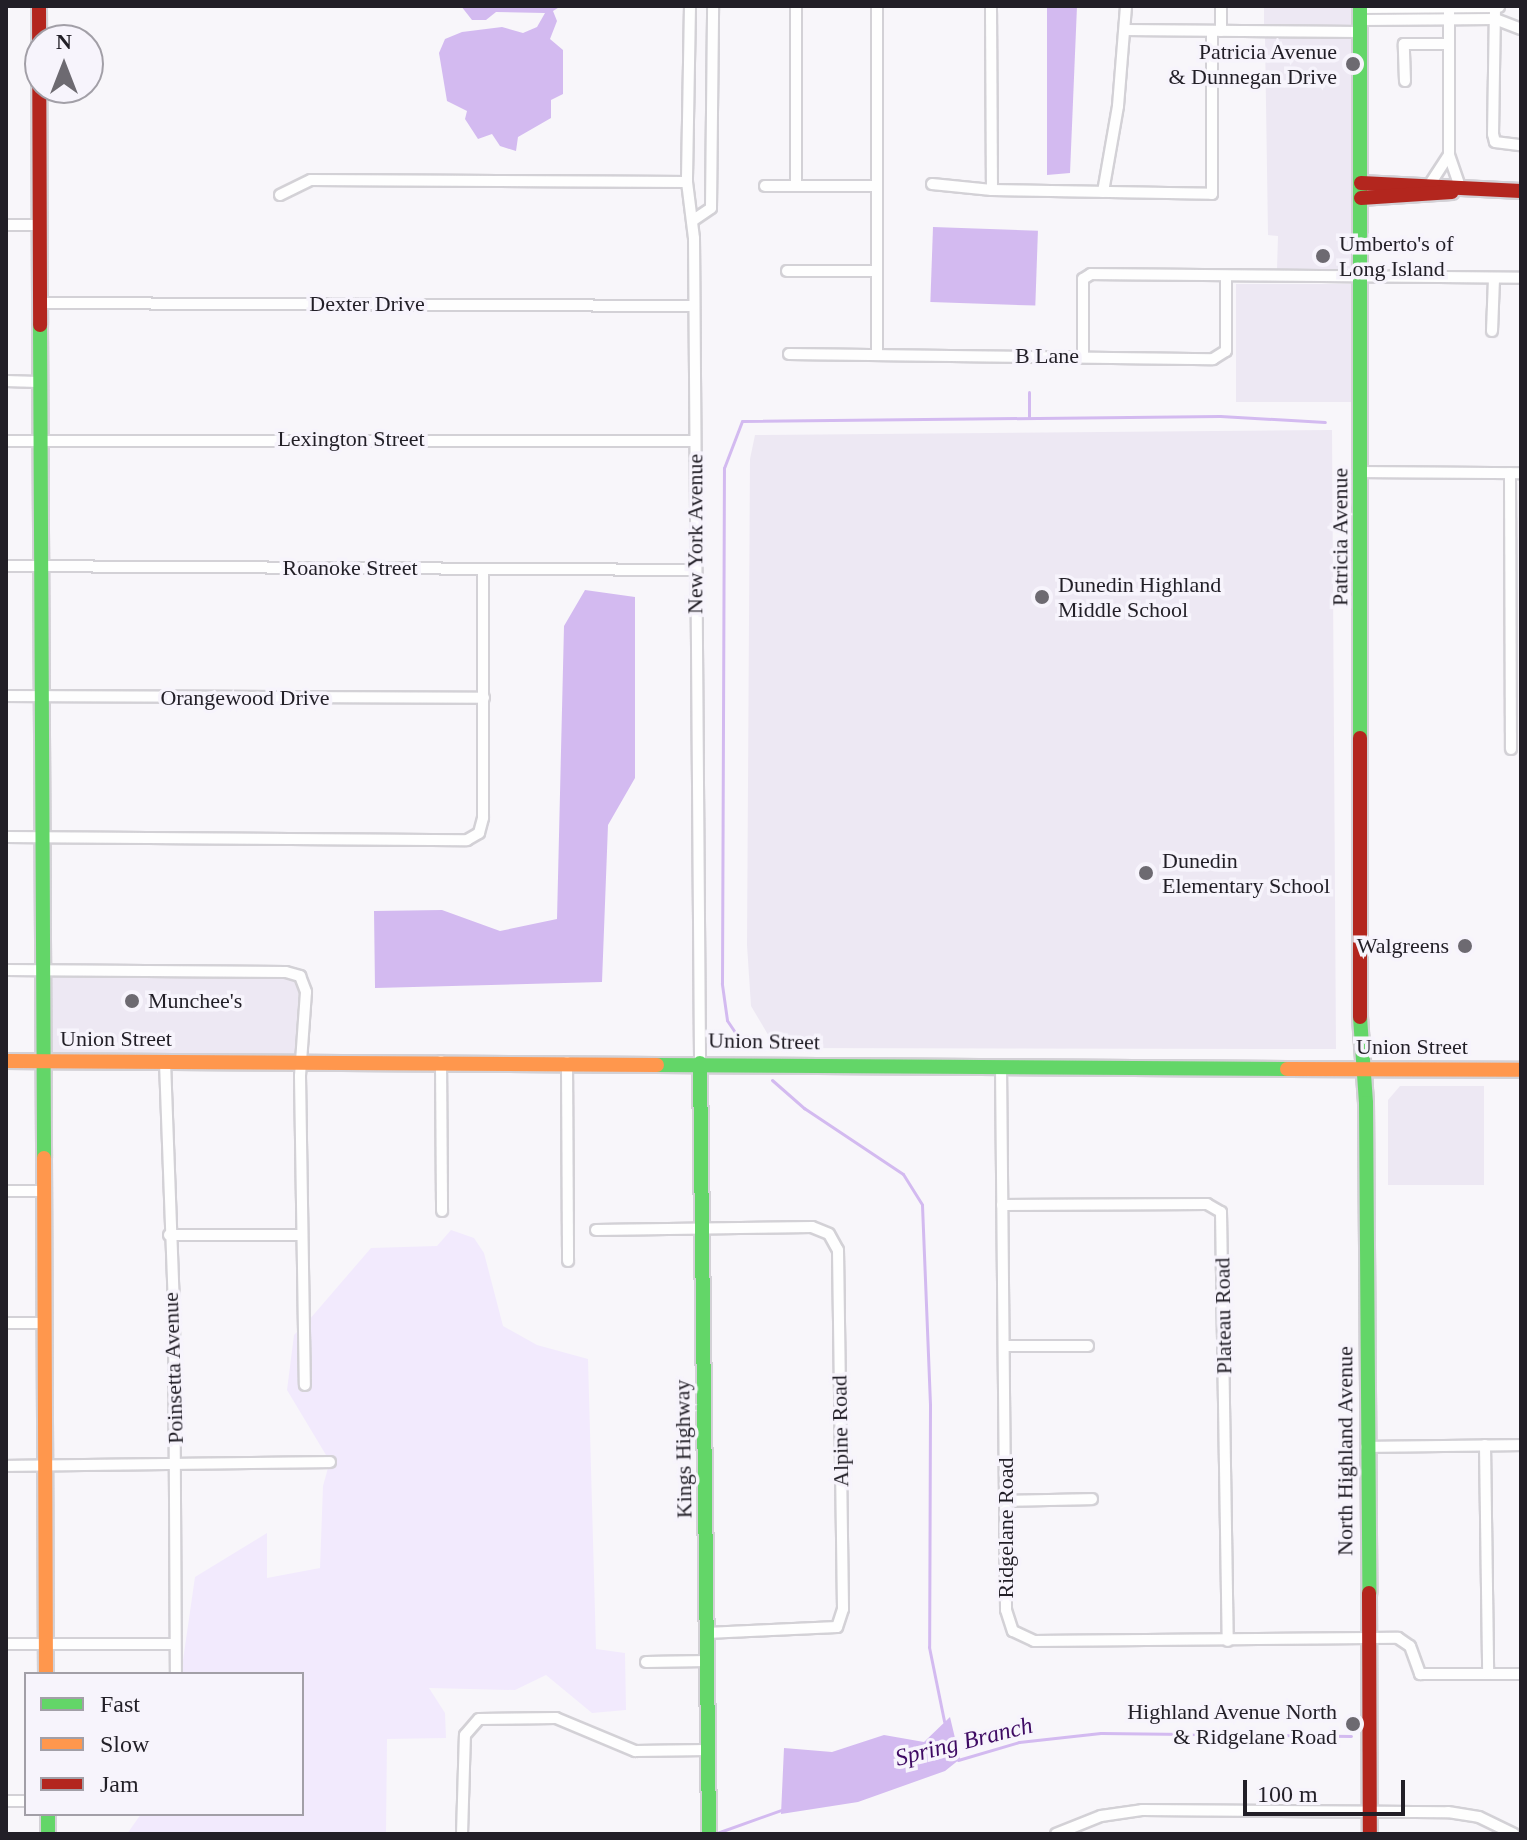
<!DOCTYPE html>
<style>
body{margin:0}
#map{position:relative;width:1527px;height:1840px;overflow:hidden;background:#f8f6fa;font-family:Georgia,serif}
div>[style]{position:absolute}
.built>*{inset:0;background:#ede8f3;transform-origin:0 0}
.green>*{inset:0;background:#f2eafd}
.water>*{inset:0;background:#d3baf0;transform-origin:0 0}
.stream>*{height:3px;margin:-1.5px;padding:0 1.5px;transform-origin:1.5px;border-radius:1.5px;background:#d3baf0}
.roads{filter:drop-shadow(2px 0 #d3d1d6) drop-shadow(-2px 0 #d3d1d6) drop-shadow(0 2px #d3d1d6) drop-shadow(0 -2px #d3d1d6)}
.street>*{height:10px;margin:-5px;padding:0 5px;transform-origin:5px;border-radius:5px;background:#fefefe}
.fast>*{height:14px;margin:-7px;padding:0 7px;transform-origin:7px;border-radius:7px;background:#63d668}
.slow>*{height:14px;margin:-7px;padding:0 7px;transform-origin:7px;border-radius:7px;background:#ff974d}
.jam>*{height:14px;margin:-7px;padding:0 7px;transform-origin:7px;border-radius:7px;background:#b3261e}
.dots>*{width:22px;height:22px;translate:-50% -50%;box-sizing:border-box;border:4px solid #f7f4fc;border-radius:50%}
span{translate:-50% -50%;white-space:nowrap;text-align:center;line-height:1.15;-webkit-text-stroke:7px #f7f4fc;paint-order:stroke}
.poi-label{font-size:22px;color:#221f27}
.right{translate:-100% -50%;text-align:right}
.left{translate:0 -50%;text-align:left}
.street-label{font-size:22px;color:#221f27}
.water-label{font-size:24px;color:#3e0a63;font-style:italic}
.frame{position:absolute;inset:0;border:8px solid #221f27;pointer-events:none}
.legend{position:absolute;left:24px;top:1672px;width:280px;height:144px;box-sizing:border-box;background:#f7f4fc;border:2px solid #a29fa7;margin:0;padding:10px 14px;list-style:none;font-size:24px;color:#221f27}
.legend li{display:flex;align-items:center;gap:16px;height:40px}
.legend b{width:40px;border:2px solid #a29fa7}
.north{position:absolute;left:24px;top:24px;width:80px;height:80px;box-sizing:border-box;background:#f7f4fc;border:2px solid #a29fa7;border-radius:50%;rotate:0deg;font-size:22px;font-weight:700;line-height:32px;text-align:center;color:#221f27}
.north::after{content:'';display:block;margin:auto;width:28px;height:36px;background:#6d6a71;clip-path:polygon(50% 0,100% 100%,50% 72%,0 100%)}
.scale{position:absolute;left:1243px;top:1780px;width:162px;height:36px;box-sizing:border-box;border:4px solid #221f27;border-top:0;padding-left:10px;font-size:24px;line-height:28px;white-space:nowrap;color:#221f27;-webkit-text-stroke:6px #f7f4fc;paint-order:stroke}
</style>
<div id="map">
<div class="built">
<i style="left:1264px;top:6px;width:90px;height:19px"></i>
<i style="clip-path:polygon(1265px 38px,1355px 38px,1356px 271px,1277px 269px,1278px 236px,1268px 235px)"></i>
<i style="left:1236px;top:284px;width:120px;height:118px"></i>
<i style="clip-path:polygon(1332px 430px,1336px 1049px,776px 1048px,751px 1006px,747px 945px,750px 459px,755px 435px)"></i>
<i style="clip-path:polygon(48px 977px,285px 978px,296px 981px,300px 993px,298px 1055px,48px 1055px)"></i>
<i style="clip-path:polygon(1400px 1086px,1484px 1086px,1484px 1185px,1388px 1185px,1388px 1100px)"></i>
</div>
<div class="green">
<i style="clip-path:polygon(451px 1230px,474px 1238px,484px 1253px,503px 1326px,537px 1345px,588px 1359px,596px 1649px,625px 1653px,626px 1710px,592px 1713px,546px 1675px,515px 1690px,429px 1688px,445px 1713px,446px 1738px,387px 1739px,386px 1834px,127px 1834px,141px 1814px,302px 1814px,302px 1674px,181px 1674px,195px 1577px,267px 1533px,267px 1578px,320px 1568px,323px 1486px,328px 1468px,335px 1468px,335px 1456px,326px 1455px,287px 1390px,294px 1335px,298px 1331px,299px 1391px,310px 1391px,309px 1320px,371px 1248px,437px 1246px)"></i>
</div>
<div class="water">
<i style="clip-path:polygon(461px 6px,561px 6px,553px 11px,557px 21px,550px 39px,563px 50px,563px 94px,551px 100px,551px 118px,518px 137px,516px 151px,500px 146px,492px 134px,478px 139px,465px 119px,467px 111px,447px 101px,439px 53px,445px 39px,462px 32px,502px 27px,523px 33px,537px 27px,545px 13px,496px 12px,486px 20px,472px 20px)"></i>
<i style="clip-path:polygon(1047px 6px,1077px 6px,1070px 173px,1047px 175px)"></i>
<i style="left:933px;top:227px;width:105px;height:75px;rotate:2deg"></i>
<i style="clip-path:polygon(585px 590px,635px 597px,635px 778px,608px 825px,602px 982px,375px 988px,374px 911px,442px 910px,500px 931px,557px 919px,564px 626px)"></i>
<i style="clip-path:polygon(950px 1717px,960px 1759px,945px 1771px,858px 1802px,781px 1814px,784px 1748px,832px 1752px,884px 1735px,924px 1742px)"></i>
</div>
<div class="stream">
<i style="left:1029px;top:392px;width:24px;rotate:90deg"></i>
<i style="left:745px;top:1047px;width:32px;rotate:-124deg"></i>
<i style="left:727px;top:1020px;width:37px;rotate:-98deg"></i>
<i style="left:722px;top:983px;width:515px;rotate:-89.78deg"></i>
<i style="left:724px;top:468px;width:50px;rotate:-69deg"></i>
<i style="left:742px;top:421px;width:478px;rotate:-0.6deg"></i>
<i style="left:1220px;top:416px;width:105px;rotate:3.3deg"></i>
<i style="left:772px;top:1080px;width:43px;rotate:41.2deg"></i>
<i style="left:804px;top:1108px;width:119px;rotate:33.7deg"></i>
<i style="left:903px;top:1174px;width:36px;rotate:58deg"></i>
<i style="left:922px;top:1205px;width:200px;rotate:87.7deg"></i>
<i style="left:930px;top:1405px;width:242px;rotate:90.2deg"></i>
<i style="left:929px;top:1647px;width:76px;rotate:78.5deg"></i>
<i style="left:958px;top:1760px;width:64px;rotate:-16.4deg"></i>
<i style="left:1019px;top:1742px;width:82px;rotate:-6.3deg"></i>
<i style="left:1101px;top:1733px;width:250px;rotate:0.7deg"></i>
<i style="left:714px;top:1834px;width:71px;rotate:-19.7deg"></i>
</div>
<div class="roads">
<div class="street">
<i style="left:690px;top:6px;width:176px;rotate:91deg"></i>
<i style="left:687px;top:182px;width:56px;rotate:82.9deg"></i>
<i style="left:694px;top:238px;width:825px;rotate:89.58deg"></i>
<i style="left:991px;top:6px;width:184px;rotate:89.7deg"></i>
<i style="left:1221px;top:6px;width:25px;rotate:90deg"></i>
<i style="left:1360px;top:8px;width:139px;rotate:-0.4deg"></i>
<i style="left:1449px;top:8px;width:147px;rotate:90deg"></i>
<i style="left:1449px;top:155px;width:37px;rotate:71deg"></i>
<i style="left:1495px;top:8px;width:126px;rotate:90.9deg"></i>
<i style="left:1493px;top:134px;width:8px;rotate:76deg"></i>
<i style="left:1495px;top:142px;width:26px;rotate:7deg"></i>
<i style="left:1360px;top:20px;width:135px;rotate:-0.4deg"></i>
<i style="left:1495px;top:19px;width:28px;rotate:21deg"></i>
<i style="left:1125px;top:30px;width:235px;rotate:0.5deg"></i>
<i style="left:1405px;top:81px;width:37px;rotate:-92deg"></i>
<i style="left:1404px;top:44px;width:45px"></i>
<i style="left:932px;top:184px;width:60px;rotate:5.7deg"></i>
<i style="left:992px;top:190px;width:220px;rotate:1deg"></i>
<i style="left:1212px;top:194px;width:163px;rotate:-90deg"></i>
<i style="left:1430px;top:184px;width:35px;rotate:-57deg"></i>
<i style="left:765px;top:186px;width:111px"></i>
<i style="left:796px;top:186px;width:180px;rotate:-90deg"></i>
<i style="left:1103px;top:192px;width:87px;rotate:-80.1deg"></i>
<i style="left:1118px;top:106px;width:100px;rotate:-85.4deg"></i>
<i style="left:280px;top:195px;width:34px;rotate:-26deg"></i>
<i style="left:311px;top:180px;width:376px;rotate:0.3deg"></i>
<i style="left:692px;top:221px;width:23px;rotate:-34deg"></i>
<i style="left:711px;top:208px;width:202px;rotate:-89.4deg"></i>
<i style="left:6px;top:225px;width:33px"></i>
<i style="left:787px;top:271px;width:89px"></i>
<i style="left:39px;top:303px;width:655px;rotate:0.26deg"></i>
<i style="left:1492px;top:331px;width:53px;rotate:-87.8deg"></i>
<i style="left:789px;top:354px;width:424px;rotate:0.7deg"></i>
<i style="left:1213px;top:359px;width:15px;rotate:-32deg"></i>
<i style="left:1226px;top:351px;width:75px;rotate:-90deg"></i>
<i style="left:877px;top:355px;width:349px;rotate:-90deg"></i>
<i style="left:1083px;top:357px;width:78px;rotate:-90deg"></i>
<i style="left:1083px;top:279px;width:9px;rotate:-32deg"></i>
<i style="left:1091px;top:274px;width:430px;rotate:0.5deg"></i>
<i style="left:6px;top:381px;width:32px;rotate:2deg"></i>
<i style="left:6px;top:441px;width:689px"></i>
<i style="left:1362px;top:472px;width:159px;rotate:0.4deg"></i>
<i style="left:1510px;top:473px;width:276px;rotate:89.8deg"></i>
<i style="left:6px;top:566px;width:689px;rotate:0.33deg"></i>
<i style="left:6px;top:696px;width:478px;rotate:0.2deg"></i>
<i style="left:6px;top:837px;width:461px;rotate:0.4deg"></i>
<i style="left:467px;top:840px;width:14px;rotate:-30deg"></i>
<i style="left:479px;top:833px;width:16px;rotate:-75deg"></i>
<i style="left:483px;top:818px;width:249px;rotate:-90deg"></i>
<i style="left:6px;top:970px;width:280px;rotate:0.4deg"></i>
<i style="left:286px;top:972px;width:15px;rotate:16deg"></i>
<i style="left:300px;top:976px;width:17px;rotate:69deg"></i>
<i style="left:306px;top:992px;width:84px;rotate:94.1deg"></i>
<i style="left:300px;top:1076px;width:309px;rotate:89.1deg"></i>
<i style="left:441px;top:1061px;width:150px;rotate:89.6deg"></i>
<i style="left:165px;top:1062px;width:246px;rotate:87.9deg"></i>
<i style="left:174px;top:1308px;width:366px;rotate:89.7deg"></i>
<i style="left:567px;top:1062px;width:199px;rotate:89.7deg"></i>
<i style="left:1001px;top:1066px;width:544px;rotate:89.47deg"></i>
<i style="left:1006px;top:1610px;width:22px;rotate:72deg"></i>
<i style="left:1013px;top:1631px;width:23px;rotate:25deg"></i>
<i style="left:1034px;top:1641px;width:364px;rotate:-0.5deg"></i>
<i style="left:1398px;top:1638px;width:14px;rotate:34deg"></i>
<i style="left:1410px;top:1646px;width:30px;rotate:70deg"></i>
<i style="left:1420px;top:1674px;width:101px"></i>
<i style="left:6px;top:1191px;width:36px"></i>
<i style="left:1002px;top:1205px;width:205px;rotate:-0.3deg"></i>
<i style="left:1207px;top:1204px;width:16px;rotate:30deg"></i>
<i style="left:1221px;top:1212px;width:429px;rotate:89.1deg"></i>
<i style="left:596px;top:1230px;width:216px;rotate:-0.8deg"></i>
<i style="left:812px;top:1227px;width:18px;rotate:22deg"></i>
<i style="left:829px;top:1234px;width:18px;rotate:61deg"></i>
<i style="left:838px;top:1250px;width:359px;rotate:89.2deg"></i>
<i style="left:843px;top:1609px;width:19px;rotate:108deg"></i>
<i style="left:837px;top:1627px;width:131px;rotate:177.4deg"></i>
<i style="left:169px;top:1235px;width:133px"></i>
<i style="left:6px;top:1323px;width:37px"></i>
<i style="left:1005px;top:1346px;width:83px"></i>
<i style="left:1485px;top:1445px;width:229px;rotate:89.2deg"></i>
<i style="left:1366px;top:1447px;width:155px;rotate:-0.7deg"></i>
<i style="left:6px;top:1466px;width:324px;rotate:-0.7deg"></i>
<i style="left:1006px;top:1501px;width:86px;rotate:-1.3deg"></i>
<i style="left:6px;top:1644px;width:168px"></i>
<i style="left:646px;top:1662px;width:61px;rotate:-0.9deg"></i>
<i style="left:6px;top:1801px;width:20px"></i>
<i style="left:462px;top:1834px;width:99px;rotate:-88.3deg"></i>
<i style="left:465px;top:1735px;width:21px;rotate:-49deg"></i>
<i style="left:479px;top:1719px;width:77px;rotate:-0.7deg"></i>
<i style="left:556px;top:1718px;width:86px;rotate:22.7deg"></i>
<i style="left:635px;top:1751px;width:72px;rotate:-0.8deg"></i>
<i style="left:1056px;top:1834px;width:48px;rotate:-21.8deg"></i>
<i style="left:1101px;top:1816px;width:41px;rotate:-8.3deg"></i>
<i style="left:1142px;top:1810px;width:306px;rotate:0.4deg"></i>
<i style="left:1448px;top:1812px;width:31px;rotate:9deg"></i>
<i style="left:1479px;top:1817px;width:39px;rotate:26deg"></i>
</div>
<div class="fast">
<i style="left:1360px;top:6px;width:732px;rotate:90deg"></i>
<i style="left:40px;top:325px;width:833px;rotate:89.72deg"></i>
<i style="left:1360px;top:1017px;width:86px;rotate:86deg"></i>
<i style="left:1366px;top:1103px;width:490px;rotate:89.6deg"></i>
<i style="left:700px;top:1063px;width:771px;rotate:89.33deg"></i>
<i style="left:657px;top:1065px;width:630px;rotate:0.36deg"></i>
<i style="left:48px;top:1814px;width:20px;rotate:90deg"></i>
</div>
<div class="slow">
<i style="left:6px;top:1061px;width:651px;rotate:0.35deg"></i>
<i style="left:1287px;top:1069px;width:234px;rotate:0.2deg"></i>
<i style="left:44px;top:1158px;width:516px;rotate:89.78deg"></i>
</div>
<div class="jam">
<i style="left:39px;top:6px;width:319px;rotate:89.8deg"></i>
<i style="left:1361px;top:183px;width:160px;rotate:2.9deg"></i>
<i style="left:1361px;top:198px;width:91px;rotate:-3.8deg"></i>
<i style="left:1360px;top:738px;width:279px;rotate:90deg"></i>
<i style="left:1369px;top:1593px;width:241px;rotate:89.8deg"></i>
</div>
</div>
<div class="dots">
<i style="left:1353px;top:64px;background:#6d6a71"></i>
<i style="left:1323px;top:256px;background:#6d6a71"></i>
<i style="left:1042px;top:597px;background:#6d6a71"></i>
<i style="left:1146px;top:873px;background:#6d6a71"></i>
<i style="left:1465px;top:946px;background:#6d6a71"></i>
<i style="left:132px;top:1001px;background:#6d6a71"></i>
<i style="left:1353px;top:1724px;background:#6d6a71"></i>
</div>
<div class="poi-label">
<span class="right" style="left:1337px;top:64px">Patricia Avenue<br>&amp; Dunnegan Drive</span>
<span class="left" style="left:1339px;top:256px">Umberto's of<br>Long Island</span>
<span class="left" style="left:1058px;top:597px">Dunedin Highland<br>Middle School</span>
<span class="left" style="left:1162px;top:873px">Dunedin<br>Elementary School</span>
<span class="right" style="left:1449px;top:946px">Walgreens</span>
<span class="left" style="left:148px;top:1001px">Munchee's</span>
<span class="right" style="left:1337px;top:1724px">Highland Avenue North<br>&amp; Ridgelane Road</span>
</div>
<div class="street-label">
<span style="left:367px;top:304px">Dexter Drive</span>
<span style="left:1047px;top:356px">B Lane</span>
<span style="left:351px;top:439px">Lexington Street</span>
<span style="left:695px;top:534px;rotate:-90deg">New York Avenue</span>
<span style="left:1340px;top:537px;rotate:-90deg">Patricia Avenue</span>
<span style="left:350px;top:568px">Roanoke Street</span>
<span style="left:245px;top:698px">Orangewood Drive</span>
<span style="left:116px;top:1039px">Union Street</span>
<span style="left:764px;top:1041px;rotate:1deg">Union Street</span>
<span style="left:1412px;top:1047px">Union Street</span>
<span style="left:1223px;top:1316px;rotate:-91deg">Plateau Road</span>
<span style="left:173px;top:1368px;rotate:-92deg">Poinsetta Avenue</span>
<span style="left:840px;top:1431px;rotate:-91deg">Alpine Road</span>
<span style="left:683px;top:1449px;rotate:-91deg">Kings Highway</span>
<span style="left:1345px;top:1451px;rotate:-90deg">North Highland Avenue</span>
<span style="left:1006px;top:1528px;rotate:-90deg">Ridgelane Road</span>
</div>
<div class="water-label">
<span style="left:964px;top:1742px;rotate:-14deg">Spring Branch</span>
</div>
<div class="frame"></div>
<ul class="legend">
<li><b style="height:10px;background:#63d668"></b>Fast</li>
<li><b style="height:10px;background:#ff974d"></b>Slow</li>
<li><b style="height:10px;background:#b3261e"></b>Jam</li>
</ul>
<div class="north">N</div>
<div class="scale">100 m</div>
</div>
